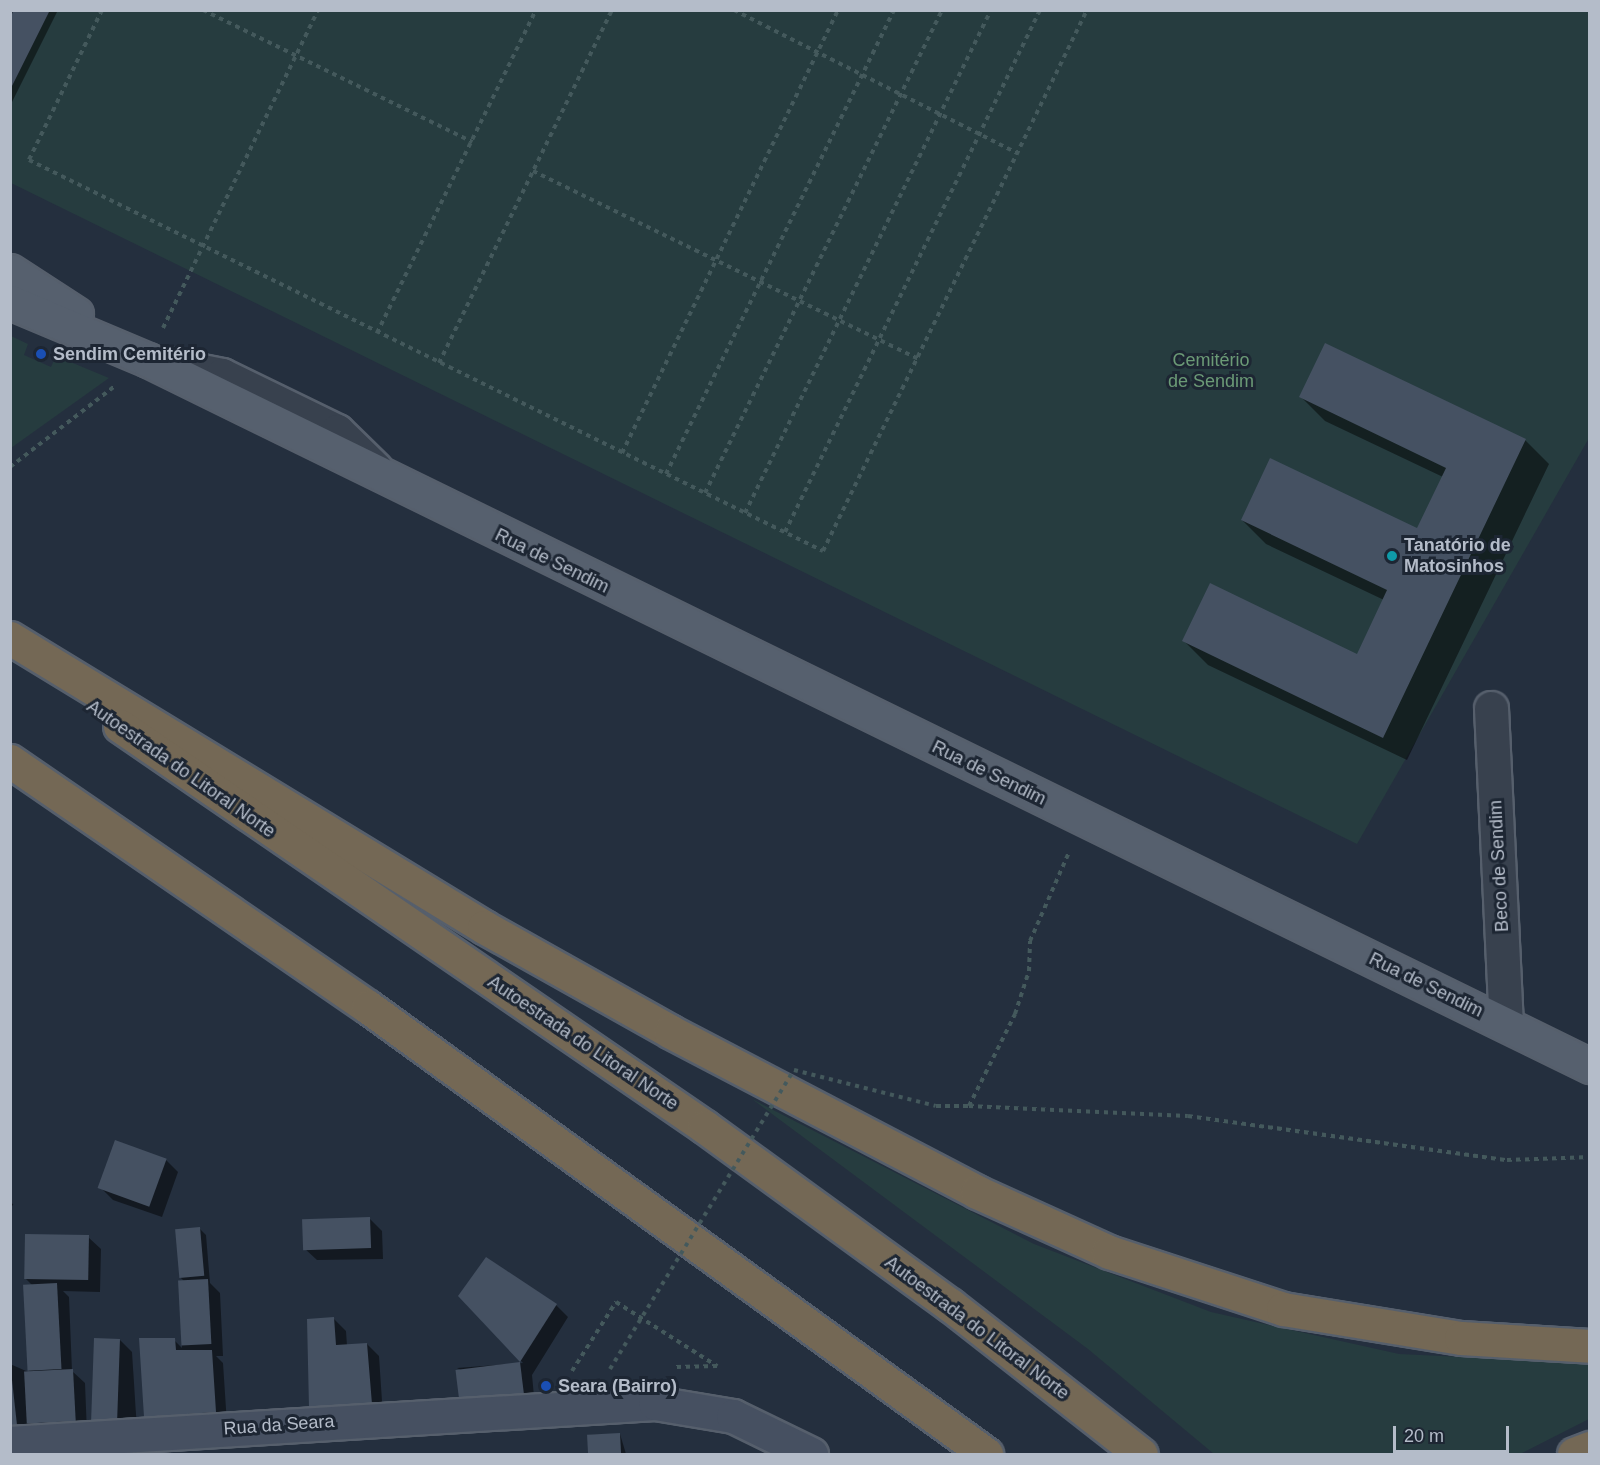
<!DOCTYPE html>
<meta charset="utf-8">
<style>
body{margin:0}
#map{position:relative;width:1600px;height:1465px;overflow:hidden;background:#242f3e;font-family:Helvetica,sans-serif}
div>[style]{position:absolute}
.green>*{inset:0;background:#263c3f}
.shadow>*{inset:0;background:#0007;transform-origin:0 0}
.building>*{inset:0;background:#455162;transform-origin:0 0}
.path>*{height:4px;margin-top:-2px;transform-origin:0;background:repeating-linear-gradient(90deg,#44595c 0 4.5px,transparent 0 9px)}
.roads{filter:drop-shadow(2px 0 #565f6c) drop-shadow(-2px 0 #565f6c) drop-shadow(0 2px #565f6c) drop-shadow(0 -2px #565f6c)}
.street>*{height:33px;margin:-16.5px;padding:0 16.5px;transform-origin:16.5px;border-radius:16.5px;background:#38414e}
.secondary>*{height:33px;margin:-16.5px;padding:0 16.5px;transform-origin:16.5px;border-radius:16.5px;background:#465061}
.primary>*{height:33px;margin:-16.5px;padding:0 16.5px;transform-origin:16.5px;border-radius:16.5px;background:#56606e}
.highway>*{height:33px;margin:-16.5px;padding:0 16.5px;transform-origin:16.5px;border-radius:16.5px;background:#746855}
.path-bridge>*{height:4px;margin-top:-2px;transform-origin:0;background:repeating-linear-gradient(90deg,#44595c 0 4.5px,transparent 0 9px)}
.dots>*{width:16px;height:16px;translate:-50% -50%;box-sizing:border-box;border:3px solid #1d2633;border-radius:50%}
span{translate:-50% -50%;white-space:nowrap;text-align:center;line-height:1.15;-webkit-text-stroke:6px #1d2633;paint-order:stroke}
.poi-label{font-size:18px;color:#b4bcc9;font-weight:700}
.left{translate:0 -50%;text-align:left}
.park-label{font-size:18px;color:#6b9a76}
.street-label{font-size:18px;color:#b4bcc9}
.frame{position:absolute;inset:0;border:12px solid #b4bcc9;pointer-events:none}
.scale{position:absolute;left:1393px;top:1426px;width:116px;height:27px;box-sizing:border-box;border:3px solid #b4bcc9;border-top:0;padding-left:8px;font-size:18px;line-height:21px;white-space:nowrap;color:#b4bcc9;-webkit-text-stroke:4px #1d2633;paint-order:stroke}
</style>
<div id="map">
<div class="green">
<i style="clip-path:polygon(50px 10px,1589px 11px,1589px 438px,1357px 844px,11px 183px,10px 90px)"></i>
<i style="clip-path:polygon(11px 336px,28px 344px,24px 355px,51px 367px,56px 356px,109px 378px,11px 448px)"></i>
<i style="clip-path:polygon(752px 1099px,1034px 1244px,1211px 1312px,1399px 1354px,1589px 1363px,1589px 1419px,1520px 1454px,1214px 1454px,1088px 1349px)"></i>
</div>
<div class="shadow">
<i style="clip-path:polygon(16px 10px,58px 10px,10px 106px,10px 21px)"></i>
<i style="clip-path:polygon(1301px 397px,1525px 440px,1549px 464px,1407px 760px,1208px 665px,1184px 641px,1358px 656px,1384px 600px,1266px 544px,1242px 520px,1417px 530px,1443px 477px,1325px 421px)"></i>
<i style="clip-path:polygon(166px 1160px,178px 1172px,162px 1217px,113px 1200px,100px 1187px)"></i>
<i style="left:10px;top:1202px;width:4px;height:32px;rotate:34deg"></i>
<i style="clip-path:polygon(370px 1219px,382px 1231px,383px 1259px,317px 1260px,304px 1248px)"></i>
<i style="clip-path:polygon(200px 1229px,206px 1235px,210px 1283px,220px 1293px,223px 1356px,216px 1356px,223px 1363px,227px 1424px,158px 1428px,146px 1416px,174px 1340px,182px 1348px,180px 1282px,185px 1282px,180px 1277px)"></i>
<i style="clip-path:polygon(88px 1237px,101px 1249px,100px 1292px,63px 1291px,69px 1297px,72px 1371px,85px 1383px,87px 1433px,41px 1436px,28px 1423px,29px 1437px,10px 1438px,10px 1364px,33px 1374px,28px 1370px,33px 1286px,25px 1278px)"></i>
<i style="clip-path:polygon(460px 1296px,556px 1305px,568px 1317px,532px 1375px,535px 1407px,457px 1368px,523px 1363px)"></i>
<i style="clip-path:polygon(333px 1318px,346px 1331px,347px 1346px,367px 1344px,379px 1356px,383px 1416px,322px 1419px)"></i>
<i style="clip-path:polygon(120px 1340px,132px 1352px,137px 1430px,113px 1431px,100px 1419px)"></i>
<i style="clip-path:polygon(620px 1434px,626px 1454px,589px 1454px,588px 1435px)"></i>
</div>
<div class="building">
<i style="clip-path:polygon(14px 10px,50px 10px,10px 90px,10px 18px)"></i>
<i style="clip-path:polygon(1325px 343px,1526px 439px,1383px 738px,1182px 641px,1210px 583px,1357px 654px,1387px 590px,1241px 520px,1270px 458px,1417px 528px,1446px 468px,1299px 397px)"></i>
<i style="left:115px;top:1140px;width:55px;height:51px;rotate:20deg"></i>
<i style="left:370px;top:1217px;width:31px;height:68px;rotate:88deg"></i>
<i style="left:200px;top:1227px;width:49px;height:25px;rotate:85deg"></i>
<i style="left:25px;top:1234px;width:64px;height:45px;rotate:1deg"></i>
<i style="clip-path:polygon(486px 1257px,557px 1304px,520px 1362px,458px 1296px)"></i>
<i style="left:208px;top:1279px;width:65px;height:30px;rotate:87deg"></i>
<i style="left:57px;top:1283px;width:86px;height:34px;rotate:87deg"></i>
<i style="clip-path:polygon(334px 1317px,336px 1345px,367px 1343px,372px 1404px,309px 1408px,307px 1319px)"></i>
<i style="left:94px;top:1338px;width:26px;height:82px;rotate:2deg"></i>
<i style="clip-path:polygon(139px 1338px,175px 1338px,176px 1350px,212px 1350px,216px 1412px,144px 1417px)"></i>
<i style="clip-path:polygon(10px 1362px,17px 1425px,10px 1425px)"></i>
<i style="left:520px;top:1362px;width:33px;height:65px;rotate:83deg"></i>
<i style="left:73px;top:1369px;width:52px;height:49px;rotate:87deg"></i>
<i style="left:620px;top:1433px;width:21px;height:33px;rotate:87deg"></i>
</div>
<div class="path">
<i style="left:102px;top:10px;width:167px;rotate:116deg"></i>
<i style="left:29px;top:160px;width:885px;rotate:26.22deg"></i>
<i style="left:823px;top:551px;width:602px;rotate:-63.99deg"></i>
<i style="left:203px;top:10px;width:300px;rotate:26.1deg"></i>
<i style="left:734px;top:10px;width:317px;rotate:26.8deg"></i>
<i style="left:533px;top:171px;width:429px;rotate:26deg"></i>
<i style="left:163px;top:328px;width:354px;rotate:-64deg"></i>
<i style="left:377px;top:333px;width:360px;rotate:-63.8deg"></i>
<i style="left:439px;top:363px;width:393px;rotate:-63.9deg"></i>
<i style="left:622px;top:453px;width:493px;rotate:-64deg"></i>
<i style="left:10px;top:467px;width:134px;rotate:-37.7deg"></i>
<i style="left:666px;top:474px;width:517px;rotate:-63.83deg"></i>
<i style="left:705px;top:493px;width:538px;rotate:-63.86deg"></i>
<i style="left:745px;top:513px;width:560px;rotate:-63.94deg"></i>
<i style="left:785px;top:532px;width:581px;rotate:-63.96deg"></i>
<i style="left:936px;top:1106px;width:33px"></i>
<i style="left:969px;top:1106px;width:103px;rotate:-63.4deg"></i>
<i style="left:1015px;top:1014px;width:45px;rotate:-72deg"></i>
<i style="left:1029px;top:971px;width:30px;rotate:-88deg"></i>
<i style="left:1030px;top:941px;width:97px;rotate:-66.3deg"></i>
<i style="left:969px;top:1106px;width:219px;rotate:2.6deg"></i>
<i style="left:1188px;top:1116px;width:322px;rotate:7.9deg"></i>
<i style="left:1507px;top:1160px;width:83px;rotate:-2.1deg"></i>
<i style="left:572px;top:1371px;width:82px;rotate:-57.5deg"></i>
<i style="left:616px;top:1302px;width:120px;rotate:32.4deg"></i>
<i style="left:717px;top:1366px;width:41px;rotate:178.6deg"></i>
</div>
<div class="roads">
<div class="street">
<i style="left:166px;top:364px;width:57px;rotate:11.1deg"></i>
<i style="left:222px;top:375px;width:128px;rotate:26deg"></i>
<i style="left:337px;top:431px;width:54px;rotate:44.3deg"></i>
<i style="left:1491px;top:708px;width:316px;rotate:87.3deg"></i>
</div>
<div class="secondary">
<i style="left:10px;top:1443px;width:646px;rotate:-3.55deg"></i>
<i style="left:655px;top:1403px;width:79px;rotate:9.5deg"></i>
<i style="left:733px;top:1416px;width:87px;rotate:26deg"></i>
</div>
<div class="primary">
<i style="left:10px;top:271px;width:79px;rotate:33.1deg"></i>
<i style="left:10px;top:302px;width:150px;rotate:22.8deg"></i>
<i style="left:148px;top:360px;width:1606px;rotate:26.09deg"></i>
</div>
<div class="highway">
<i style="left:10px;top:638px;width:555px;rotate:31.37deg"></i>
<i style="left:484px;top:927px;width:214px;rotate:29.3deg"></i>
<i style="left:671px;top:1032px;width:345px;rotate:27.6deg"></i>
<i style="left:977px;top:1192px;width:145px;rotate:24.4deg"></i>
<i style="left:1109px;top:1252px;width:183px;rotate:18.1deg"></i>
<i style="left:1283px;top:1309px;width:180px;rotate:9.3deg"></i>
<i style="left:1461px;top:1338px;width:129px;rotate:3.5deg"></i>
<i style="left:120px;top:726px;width:709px;rotate:34.43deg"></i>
<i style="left:705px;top:1127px;width:303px;rotate:36deg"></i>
<i style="left:950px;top:1305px;width:242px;rotate:38deg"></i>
<i style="left:10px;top:761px;width:434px;rotate:34.5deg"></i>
<i style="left:368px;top:1007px;width:763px;rotate:35.88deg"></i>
<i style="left:1574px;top:1454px;width:17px;rotate:-21deg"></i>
</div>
</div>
<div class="path-bridge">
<i style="left:610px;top:1369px;width:351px;rotate:-58.4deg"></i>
<i style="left:794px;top:1070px;width:146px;rotate:14.2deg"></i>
</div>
<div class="dots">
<i style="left:41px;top:354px;background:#1a4fb4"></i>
<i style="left:1392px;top:556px;background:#0f9aa8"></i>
<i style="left:546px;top:1386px;background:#1a4fb4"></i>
</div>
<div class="poi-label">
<span class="left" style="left:53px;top:354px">Sendim Cemitério</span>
<span class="left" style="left:1404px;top:556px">Tanatório de<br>Matosinhos</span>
<span class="left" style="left:558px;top:1386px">Seara (Bairro)</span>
</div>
<div class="park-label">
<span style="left:1211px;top:371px">Cemitério<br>de Sendim</span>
</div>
<div class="street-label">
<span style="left:552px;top:561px;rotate:26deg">Rua de Sendim</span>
<span style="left:181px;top:769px;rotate:35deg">Autoestrada do Litoral Norte</span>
<span style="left:989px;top:773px;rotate:26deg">Rua de Sendim</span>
<span style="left:1499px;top:866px;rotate:-93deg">Beco de Sendim</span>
<span style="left:1426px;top:985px;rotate:26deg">Rua de Sendim</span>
<span style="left:583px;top:1043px;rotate:34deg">Autoestrada do Litoral Norte</span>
<span style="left:977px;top:1328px;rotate:37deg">Autoestrada do Litoral Norte</span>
<span style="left:279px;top:1425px;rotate:-4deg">Rua da Seara</span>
</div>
<div class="frame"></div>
<div class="scale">20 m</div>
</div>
